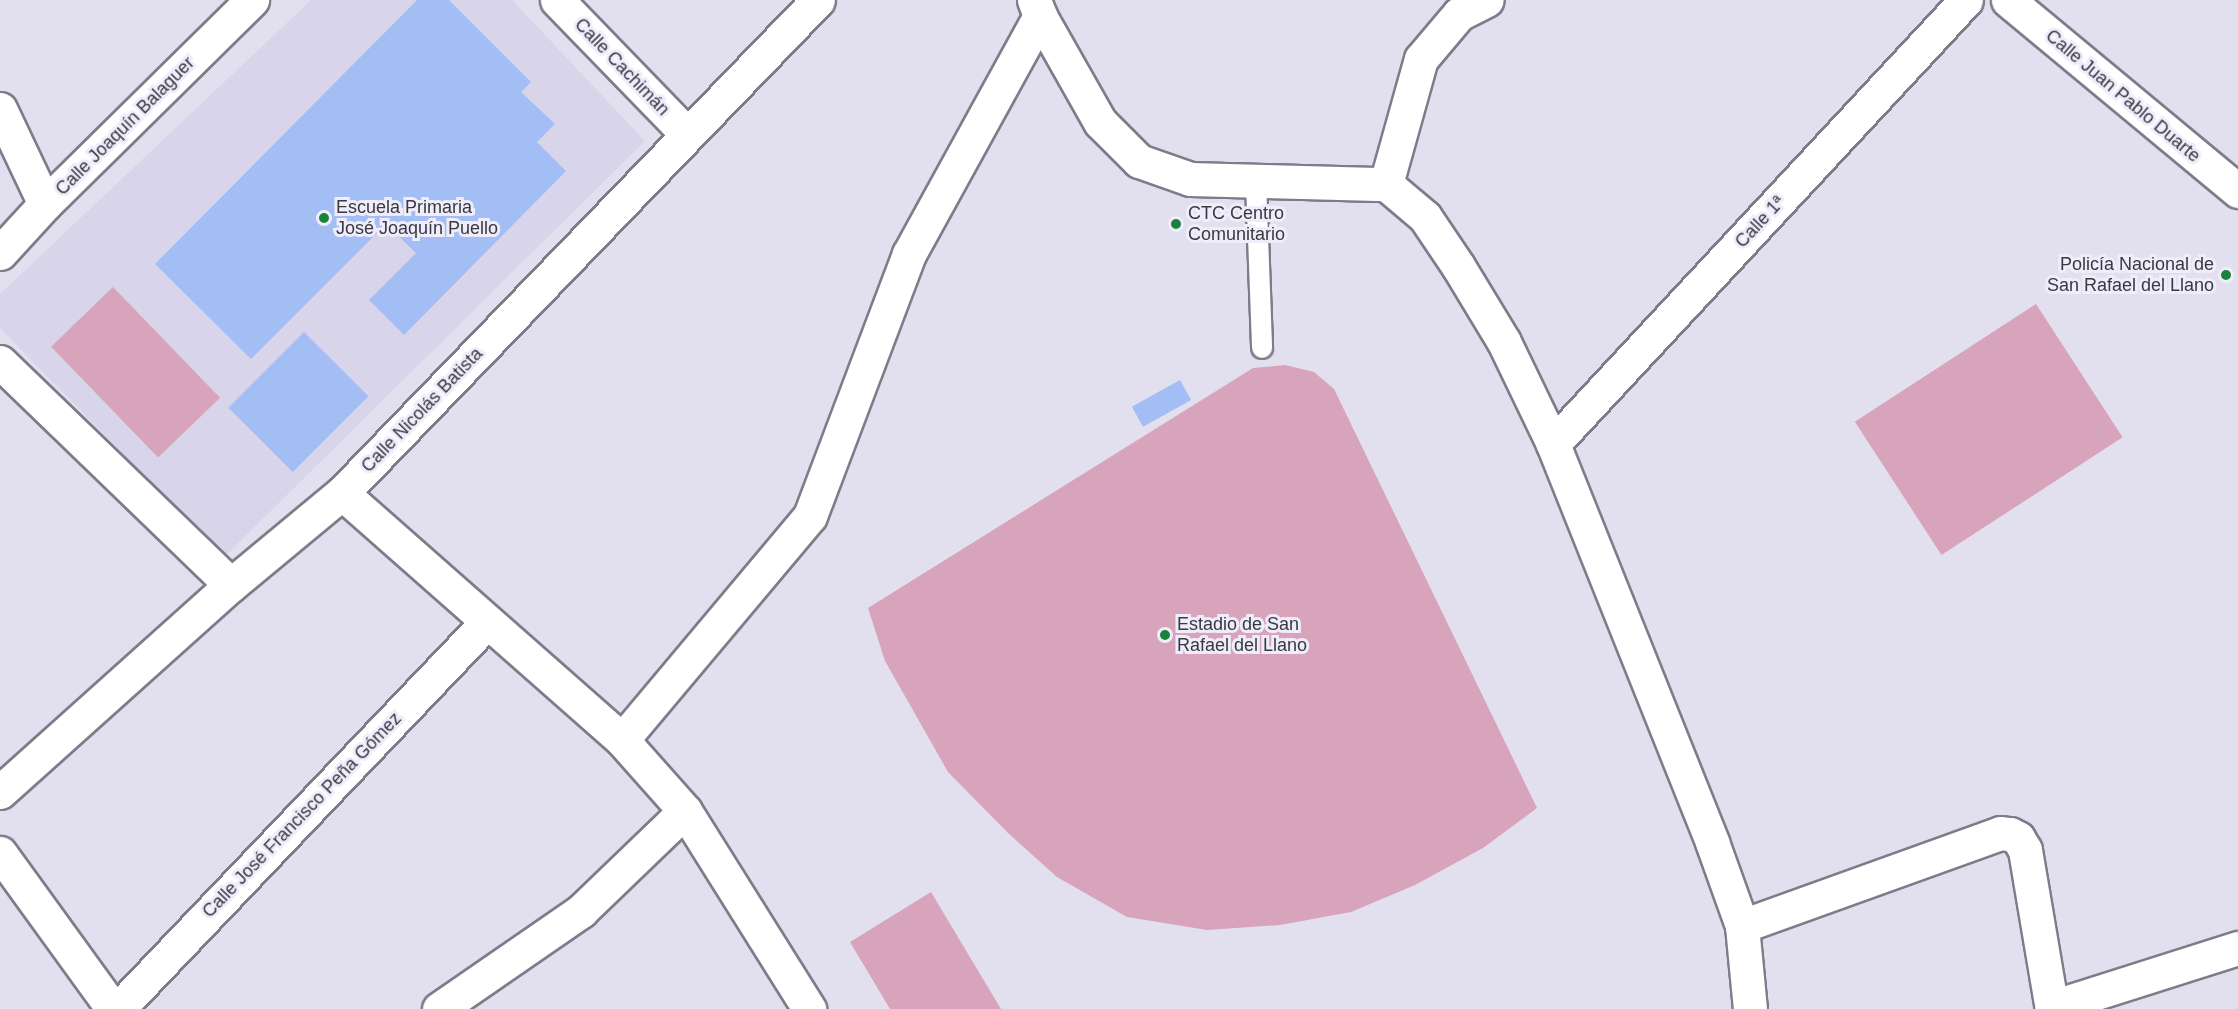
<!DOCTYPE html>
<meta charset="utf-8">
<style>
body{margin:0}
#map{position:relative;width:2238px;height:1009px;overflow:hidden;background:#e2e0ef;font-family:Helvetica,sans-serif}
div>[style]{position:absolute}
.built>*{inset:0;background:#d8d4ea}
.green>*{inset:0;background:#d7a4bb;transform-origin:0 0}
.building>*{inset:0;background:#a2bef4;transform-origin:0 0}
.roads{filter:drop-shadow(2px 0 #7e7c8a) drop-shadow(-2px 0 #7e7c8a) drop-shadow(0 2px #7e7c8a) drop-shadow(0 -2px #7e7c8a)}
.service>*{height:20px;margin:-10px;padding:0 10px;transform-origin:10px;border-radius:10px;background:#fff}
.minor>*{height:33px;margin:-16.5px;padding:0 16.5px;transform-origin:16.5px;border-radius:16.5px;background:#fff}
.tertiary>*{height:33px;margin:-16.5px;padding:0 16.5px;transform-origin:16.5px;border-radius:16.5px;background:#fff}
.dots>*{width:16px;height:16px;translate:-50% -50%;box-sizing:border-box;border:3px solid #efedfc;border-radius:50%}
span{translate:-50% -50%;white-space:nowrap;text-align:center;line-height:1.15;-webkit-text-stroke:6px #efedfc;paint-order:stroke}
.street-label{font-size:18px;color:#39393e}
.poi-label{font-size:18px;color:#39393e}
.left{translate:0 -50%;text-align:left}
.right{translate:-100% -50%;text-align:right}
</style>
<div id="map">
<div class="built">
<i style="clip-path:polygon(311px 0,512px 0,645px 141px,224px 557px,0 328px,0 294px)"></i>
</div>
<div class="green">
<i style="left:113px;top:287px;width:154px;height:86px;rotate:46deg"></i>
<i style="left:2036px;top:304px;width:159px;height:216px;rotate:57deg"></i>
<i style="clip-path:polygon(1285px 365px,1314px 372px,1334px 389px,1537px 808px,1483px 848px,1415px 885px,1351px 912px,1280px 925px,1207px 930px,1127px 917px,1057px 877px,1008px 833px,948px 772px,885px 661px,868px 608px,1253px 368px)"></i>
<i style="clip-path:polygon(931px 892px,1001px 1009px,890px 1009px,850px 942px)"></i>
</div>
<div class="building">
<i style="clip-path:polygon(417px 0,449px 0,531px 82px,521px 92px,555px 124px,537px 142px,566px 171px,404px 335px,369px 300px,416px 253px,386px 224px,251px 359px,155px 264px)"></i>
<i style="left:304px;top:332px;width:91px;height:107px;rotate:45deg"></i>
<i style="left:1180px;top:380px;width:23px;height:55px;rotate:61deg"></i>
</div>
<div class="roads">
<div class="service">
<i style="left:1256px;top:182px;width:166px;rotate:87.9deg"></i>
</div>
<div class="minor">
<i style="left:557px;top:0;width:187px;rotate:45.9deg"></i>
<i style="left:1034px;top:0;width:17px;rotate:69deg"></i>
<i style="left:1040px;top:16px;width:122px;rotate:60.5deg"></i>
<i style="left:1100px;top:122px;width:55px;rotate:45deg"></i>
<i style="left:1139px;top:161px;width:54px;rotate:19.4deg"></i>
<i style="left:1190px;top:179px;width:196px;rotate:1.5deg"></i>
<i style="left:1386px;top:184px;width:51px;rotate:40.2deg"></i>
<i style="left:1425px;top:217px;width:59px;rotate:56deg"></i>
<i style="left:1458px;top:266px;width:89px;rotate:58.8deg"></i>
<i style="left:1504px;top:342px;width:113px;rotate:64.3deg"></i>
<i style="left:1553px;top:444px;width:429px;rotate:68.2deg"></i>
<i style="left:1712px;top:842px;width:89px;rotate:70.3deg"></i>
<i style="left:1742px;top:926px;width:83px;rotate:84.5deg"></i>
<i style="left:0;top:109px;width:105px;rotate:64.7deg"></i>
<i style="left:1386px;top:184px;width:130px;rotate:-74.4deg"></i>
<i style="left:1421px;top:59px;width:59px;rotate:-49.8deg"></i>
<i style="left:1459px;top:14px;width:31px;rotate:-27deg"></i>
<i style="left:0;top:253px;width:67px;rotate:-47.4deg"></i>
<i style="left:45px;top:204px;width:291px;rotate:-44.6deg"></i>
<i style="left:0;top:362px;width:321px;rotate:44deg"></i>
<i style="left:1553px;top:444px;width:606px;rotate:-47.07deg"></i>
<i style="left:342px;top:493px;width:373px;rotate:41.4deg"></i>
<i style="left:622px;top:740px;width:95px;rotate:48.4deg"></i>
<i style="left:685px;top:811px;width:234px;rotate:57.9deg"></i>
<i style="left:622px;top:740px;width:292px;rotate:-50deg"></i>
<i style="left:810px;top:516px;width:280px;rotate:-69.3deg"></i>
<i style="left:909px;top:254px;width:272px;rotate:-61.2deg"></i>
<i style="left:0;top:792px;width:310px;rotate:-41.9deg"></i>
<i style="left:231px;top:585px;width:144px;rotate:-39.7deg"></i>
<i style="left:342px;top:493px;width:685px;rotate:-46.01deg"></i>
<i style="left:0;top:853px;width:193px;rotate:54.1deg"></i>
<i style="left:1742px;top:926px;width:274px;rotate:-19.8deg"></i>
<i style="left:2000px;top:833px;width:10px;rotate:6deg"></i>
<i style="left:2010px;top:834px;width:9px;rotate:27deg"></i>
<i style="left:2018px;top:838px;width:14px;rotate:60deg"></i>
<i style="left:2025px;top:850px;width:161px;rotate:80.4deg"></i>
<i style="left:2052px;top:1007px;width:195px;rotate:-17.6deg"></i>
<i style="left:118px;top:1009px;width:535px;rotate:-46.36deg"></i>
<i style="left:439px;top:1009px;width:173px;rotate:-34.6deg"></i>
<i style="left:581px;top:911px;width:144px;rotate:-43.9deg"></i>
</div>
<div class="tertiary">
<i style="left:2008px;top:0;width:299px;rotate:39.7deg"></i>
</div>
</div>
<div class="dots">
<i style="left:324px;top:218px;background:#198339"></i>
<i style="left:1176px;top:224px;background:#198339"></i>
<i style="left:2226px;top:275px;background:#198339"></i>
<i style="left:1165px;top:635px;background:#198339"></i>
</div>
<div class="street-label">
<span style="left:622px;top:67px;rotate:46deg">Calle Cachimán</span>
<span style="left:2123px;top:96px;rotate:40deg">Calle Juan Pablo Duarte</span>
<span style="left:125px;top:126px;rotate:-45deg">Calle Joaquín Balaguer</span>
<span style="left:1760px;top:222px;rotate:-47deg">Calle 1ª</span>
<span style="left:422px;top:410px;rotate:-46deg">Calle Nicolás Batista</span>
<span style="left:302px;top:815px;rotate:-46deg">Calle José Francisco Peña Gómez</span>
</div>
<div class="poi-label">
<span class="left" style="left:336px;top:218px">Escuela Primaria<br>José Joaquín Puello</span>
<span class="left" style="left:1188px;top:224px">CTC Centro<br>Comunitario</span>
<span class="right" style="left:2214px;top:275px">Policía Nacional de<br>San Rafael del Llano</span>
<span class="left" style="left:1177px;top:635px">Estadio de San<br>Rafael del Llano</span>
</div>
</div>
